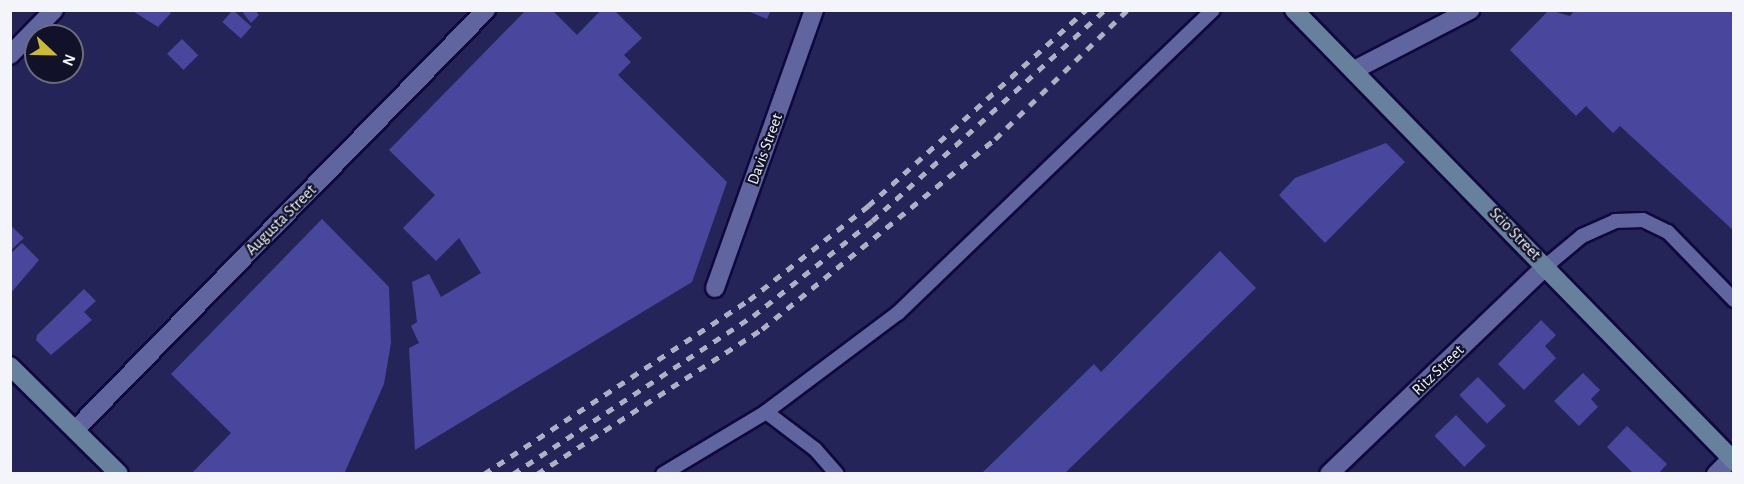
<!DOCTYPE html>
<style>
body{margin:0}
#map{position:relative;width:1744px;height:484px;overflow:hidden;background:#252459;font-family:"Alegreya Sans",sans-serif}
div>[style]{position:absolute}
.building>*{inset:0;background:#48469d;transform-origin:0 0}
.roads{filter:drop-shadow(2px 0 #10083d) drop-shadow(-2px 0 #10083d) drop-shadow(0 2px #10083d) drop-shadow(0 -2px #10083d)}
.lane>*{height:14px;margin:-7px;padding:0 7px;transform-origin:7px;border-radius:7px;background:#60649f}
.street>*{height:18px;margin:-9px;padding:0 9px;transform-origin:9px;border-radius:9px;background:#60649f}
.secondary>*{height:18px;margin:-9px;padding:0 9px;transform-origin:9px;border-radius:9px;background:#67809e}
.rail>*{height:4.5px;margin-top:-2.25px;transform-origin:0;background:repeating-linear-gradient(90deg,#afafc5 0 8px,transparent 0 16px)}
span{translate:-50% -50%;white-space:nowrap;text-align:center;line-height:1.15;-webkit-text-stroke:4.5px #111229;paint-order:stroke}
.street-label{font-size:16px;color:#f4f4fb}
.frame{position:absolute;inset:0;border:12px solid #f4f4fb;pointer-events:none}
.north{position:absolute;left:24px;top:24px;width:60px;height:60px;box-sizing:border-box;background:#111229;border:2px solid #6c6c7d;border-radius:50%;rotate:112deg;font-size:16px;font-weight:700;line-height:24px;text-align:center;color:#f4f4fb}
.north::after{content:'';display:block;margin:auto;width:21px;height:27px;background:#cdb938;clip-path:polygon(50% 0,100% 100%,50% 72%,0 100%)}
</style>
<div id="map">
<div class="building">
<i style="clip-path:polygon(131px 10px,168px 10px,171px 13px,158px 27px)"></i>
<i style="left:233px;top:10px;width:25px;height:16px;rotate:42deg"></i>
<i style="clip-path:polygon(246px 10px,255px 10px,259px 15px,251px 23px,243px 13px)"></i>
<i style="clip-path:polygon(526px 10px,552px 10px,577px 35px,601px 10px,614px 10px,642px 38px,624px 55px,631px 62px,618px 75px,727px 182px,692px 282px,415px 450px,409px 348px,419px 343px,411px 326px,417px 322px,412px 282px,429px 274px,441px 297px,481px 273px,459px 238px,436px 261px,403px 228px,435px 195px,389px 150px)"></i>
<i style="clip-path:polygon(745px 10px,771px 10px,767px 19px)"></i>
<i style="clip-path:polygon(1549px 10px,1570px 16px,1575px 10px,1734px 10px,1734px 231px,1620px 126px,1613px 133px,1586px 106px,1576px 116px,1510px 50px)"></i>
<i style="left:182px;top:39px;width:23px;height:21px;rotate:45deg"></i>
<i style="clip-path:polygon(1386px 143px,1405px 162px,1325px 243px,1279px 195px,1295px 178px)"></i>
<i style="clip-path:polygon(322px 219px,389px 287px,391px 343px,384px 384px,344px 474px,191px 474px,231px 433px,171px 374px)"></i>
<i style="clip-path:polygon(10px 225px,24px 238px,10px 251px)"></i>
<i style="clip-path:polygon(22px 243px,39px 260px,10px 294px,10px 254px)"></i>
<i style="clip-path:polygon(1220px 251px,1256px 288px,1064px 474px,981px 474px,1094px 364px,1101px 372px)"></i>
<i style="clip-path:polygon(84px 289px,96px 301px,84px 312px,92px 320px,51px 355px,36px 340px,37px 335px)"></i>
<i style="clip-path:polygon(1541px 320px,1556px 335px,1545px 346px,1556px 358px,1524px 390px,1498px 364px)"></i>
<i style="clip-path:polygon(1583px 373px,1600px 390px,1591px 399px,1598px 407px,1579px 426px,1554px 401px)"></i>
<i style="left:1478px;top:377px;width:40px;height:26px;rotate:46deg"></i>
<i style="left:1456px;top:415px;width:43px;height:30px;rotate:46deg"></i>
<i style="clip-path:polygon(1627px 426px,1667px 464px,1658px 474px,1634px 474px,1607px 447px)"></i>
</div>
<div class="roads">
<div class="lane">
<i style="left:1546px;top:266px;width:47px;rotate:-39.8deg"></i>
<i style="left:1582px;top:236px;width:36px;rotate:-24deg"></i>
<i style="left:1615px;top:221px;width:28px;rotate:-2deg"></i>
<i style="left:1643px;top:220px;width:28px;rotate:26deg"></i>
<i style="left:1668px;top:232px;width:95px;rotate:45.9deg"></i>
<i style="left:766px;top:412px;width:61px;rotate:37.1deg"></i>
<i style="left:815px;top:449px;width:33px;rotate:49deg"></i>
<i style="left:663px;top:474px;width:120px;rotate:-31deg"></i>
<i style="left:766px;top:412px;width:165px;rotate:-36.9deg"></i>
<i style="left:898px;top:313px;width:437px;rotate:-43.9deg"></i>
</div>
<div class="street">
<i style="left:10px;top:55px;width:63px;rotate:-45.6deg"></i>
<i style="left:1354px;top:70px;width:131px;rotate:-27.3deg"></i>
<i style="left:715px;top:288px;width:295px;rotate:-70.4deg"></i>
<i style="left:75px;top:430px;width:588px;rotate:-45.62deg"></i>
<i style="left:1329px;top:474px;width:301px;rotate:-43.8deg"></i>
<i style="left:1716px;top:474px;width:21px;rotate:-45deg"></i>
</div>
<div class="secondary">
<i style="left:1294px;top:10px;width:630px;rotate:45.71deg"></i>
<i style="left:10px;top:366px;width:153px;rotate:44.7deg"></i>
</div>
</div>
<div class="rail">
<i style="left:484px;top:474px;width:317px;rotate:-33.3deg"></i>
<i style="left:749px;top:300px;width:152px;rotate:-38.3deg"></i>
<i style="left:868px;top:206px;width:293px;rotate:-42deg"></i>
<i style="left:513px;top:474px;width:287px;rotate:-33.4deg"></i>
<i style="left:753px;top:316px;width:152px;rotate:-38.6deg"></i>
<i style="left:872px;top:221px;width:314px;rotate:-42.2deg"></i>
<i style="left:537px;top:474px;width:268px;rotate:-32.8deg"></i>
<i style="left:762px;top:329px;width:301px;rotate:-39.2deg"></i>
<i style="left:995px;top:139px;width:185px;rotate:-44.3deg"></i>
</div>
<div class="street-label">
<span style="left:765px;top:149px;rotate:-70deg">Davis Street</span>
<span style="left:281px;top:220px;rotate:-45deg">Augusta Street</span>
<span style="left:1515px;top:234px;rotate:46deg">Scio Street</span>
<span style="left:1438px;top:370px;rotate:-44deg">Ritz Street</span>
</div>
<div class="frame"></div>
<div class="north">N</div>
</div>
